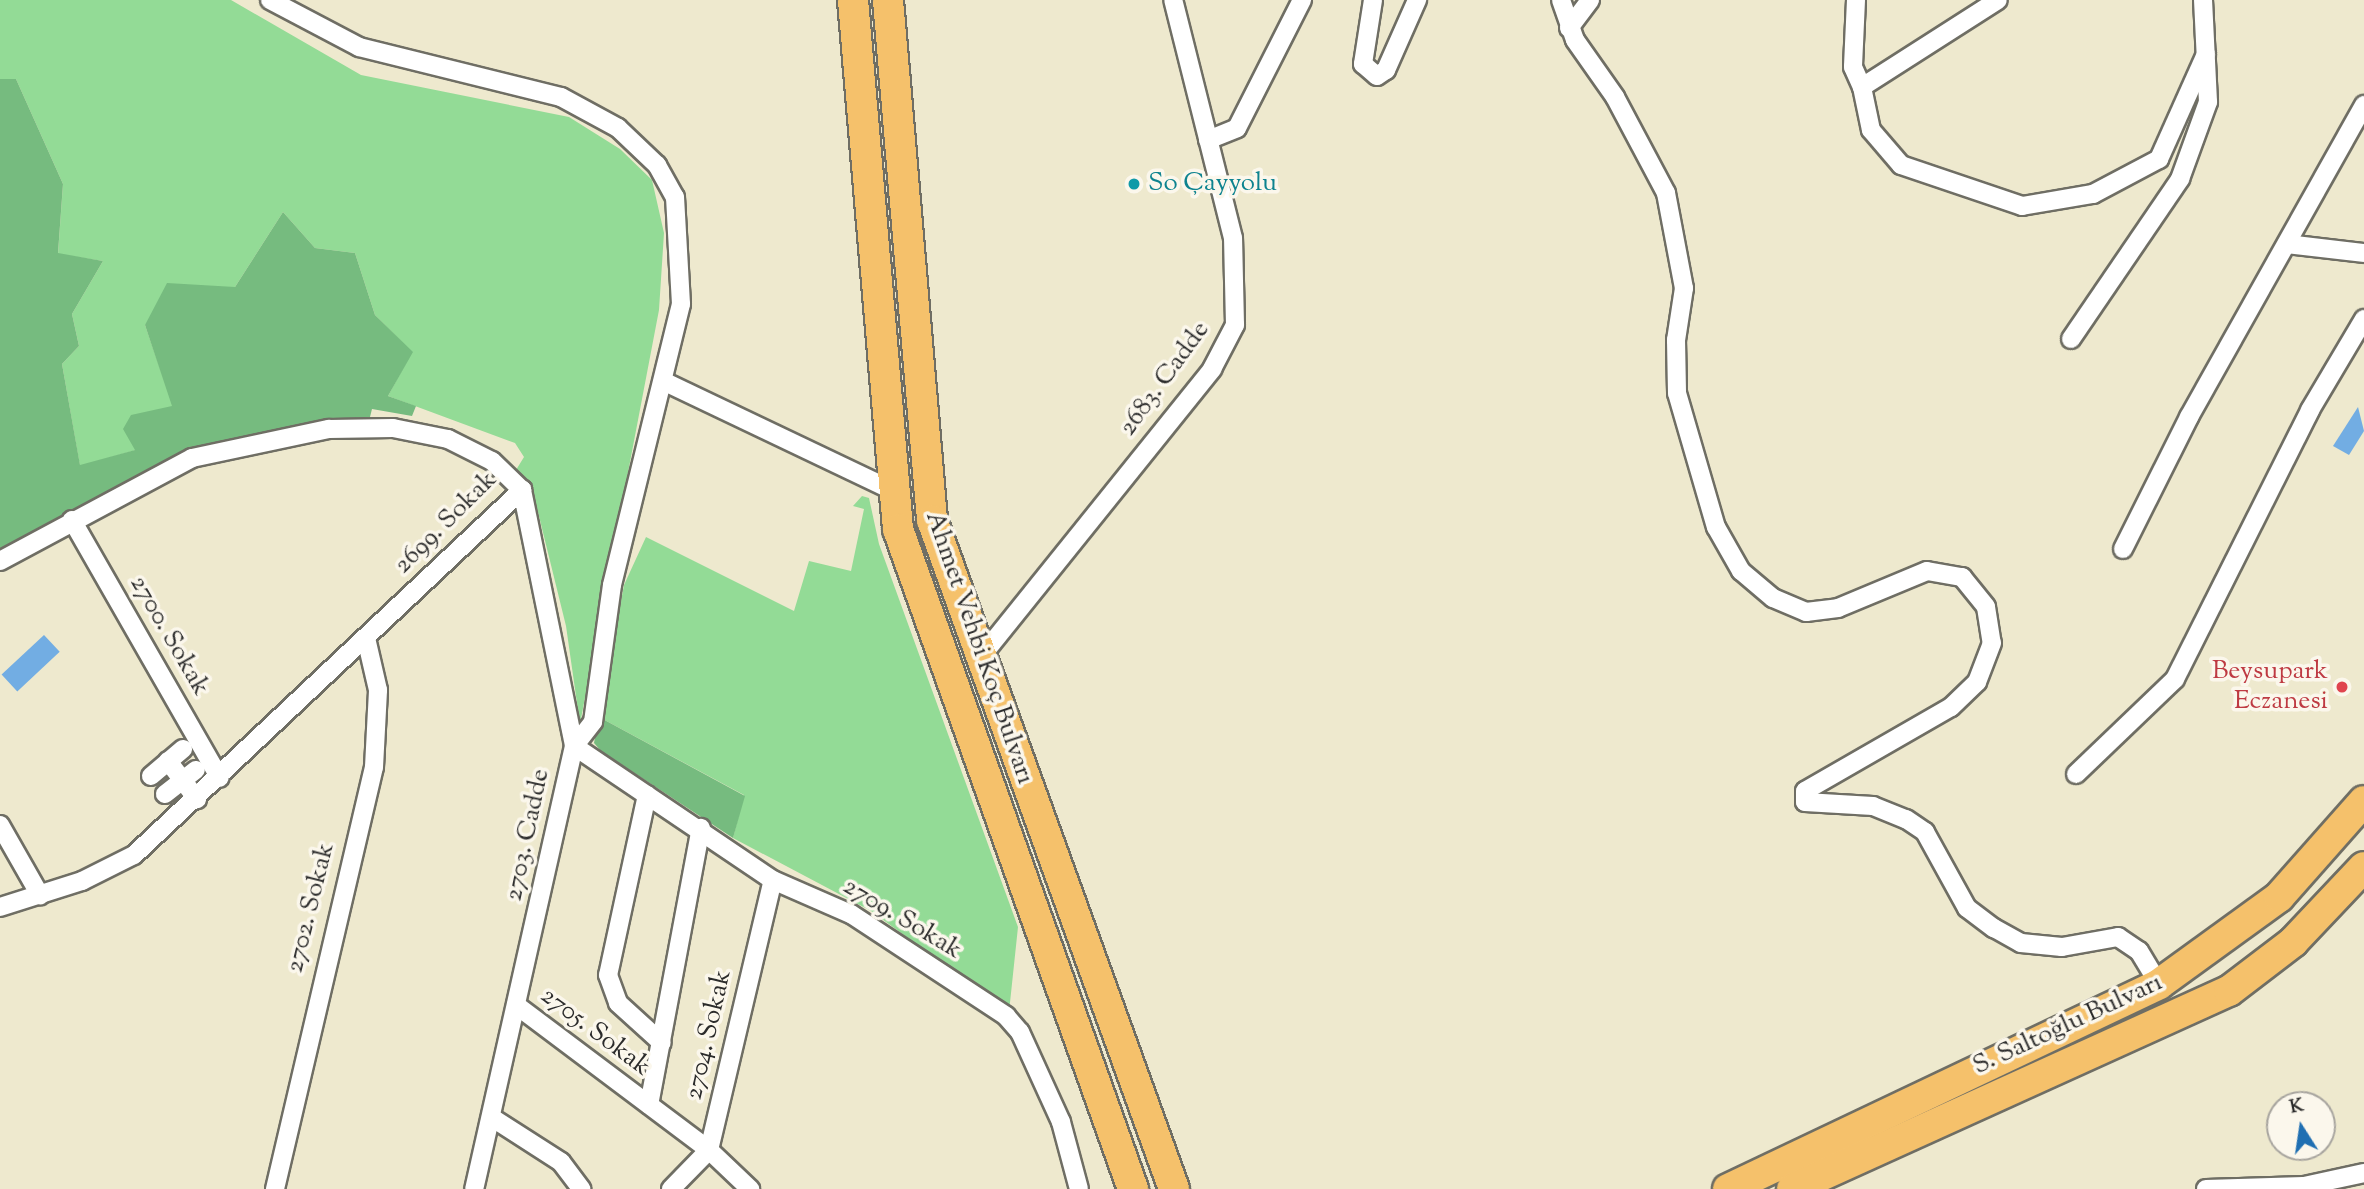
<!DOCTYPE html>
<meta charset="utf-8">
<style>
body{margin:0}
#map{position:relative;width:2364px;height:1189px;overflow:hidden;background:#eee9ce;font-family:"Sorts Mill Goudy",serif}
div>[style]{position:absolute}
.green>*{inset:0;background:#93db96}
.forest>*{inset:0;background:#76bb7f}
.water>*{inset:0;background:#72ade3;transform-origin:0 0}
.roads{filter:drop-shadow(2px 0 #6f6e64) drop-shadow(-2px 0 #6f6e64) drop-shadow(0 2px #6f6e64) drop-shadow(0 -2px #6f6e64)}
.minor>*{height:18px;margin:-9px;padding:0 9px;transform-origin:9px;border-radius:9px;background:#fff}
.primary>*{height:30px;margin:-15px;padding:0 15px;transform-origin:15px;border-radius:15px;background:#f5c16b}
.dots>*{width:19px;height:19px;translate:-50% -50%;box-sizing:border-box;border:4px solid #fbf7ec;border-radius:50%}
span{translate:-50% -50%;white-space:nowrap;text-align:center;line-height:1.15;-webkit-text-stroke:7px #fbf7ec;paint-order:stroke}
.culture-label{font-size:26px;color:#0d838f}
.left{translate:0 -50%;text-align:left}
.street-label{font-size:26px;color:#2b2b2b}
.health-label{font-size:26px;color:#be3a42}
.right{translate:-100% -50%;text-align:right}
.north{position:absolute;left:2266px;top:1091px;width:70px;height:70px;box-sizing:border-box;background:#fbf7ec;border:2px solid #a8a59f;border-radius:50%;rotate:348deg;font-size:19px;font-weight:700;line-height:28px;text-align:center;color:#2b2b2b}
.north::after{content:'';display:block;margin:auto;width:24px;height:32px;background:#1f6fb2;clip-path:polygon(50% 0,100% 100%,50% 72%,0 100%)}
</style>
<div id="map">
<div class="green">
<i style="clip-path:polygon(0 0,231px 0,361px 75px,569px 117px,620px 149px,652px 180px,664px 233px,659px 310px,580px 724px,566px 626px,535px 500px,516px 470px,524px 457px,515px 443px,388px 396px,412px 352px,375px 315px,355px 253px,315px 248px,283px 212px,235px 287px,145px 325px,173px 406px,136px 450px,80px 466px,62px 364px,79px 346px,72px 314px,103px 261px,58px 254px,63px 184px,16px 79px,0 79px)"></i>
<i style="clip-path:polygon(862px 496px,869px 498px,879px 544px,1018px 927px,1009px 1012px,871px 911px,733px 838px,744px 795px,599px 717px,624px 585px,646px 537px,794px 611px,809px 561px,851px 571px,864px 509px,853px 506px)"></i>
</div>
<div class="forest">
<i style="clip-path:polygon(0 79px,16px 79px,63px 184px,58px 253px,103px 261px,72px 314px,79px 346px,62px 364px,80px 465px,135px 450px,123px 429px,131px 415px,172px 406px,145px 325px,167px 283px,235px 287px,283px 212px,315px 248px,355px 253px,375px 315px,413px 352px,388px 396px,416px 406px,412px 416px,372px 409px,370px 417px,190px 448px,0 555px)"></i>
<i style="clip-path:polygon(599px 717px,745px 796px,733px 838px,601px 751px,594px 743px)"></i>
</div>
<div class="water">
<i style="clip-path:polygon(2358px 407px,2364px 431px,2349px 455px,2333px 446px)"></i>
<i style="left:44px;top:635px;width:23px;height:58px;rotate:47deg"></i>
</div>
<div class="roads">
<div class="minor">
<i style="left:270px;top:0;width:101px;rotate:27.8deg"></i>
<i style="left:359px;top:47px;width:208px;rotate:13.9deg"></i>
<i style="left:561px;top:97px;width:65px;rotate:28.5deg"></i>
<i style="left:618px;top:128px;width:54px;rotate:43.5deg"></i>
<i style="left:657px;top:165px;width:37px;rotate:61deg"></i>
<i style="left:675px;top:197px;width:107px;rotate:86.8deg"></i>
<i style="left:681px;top:304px;width:289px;rotate:103.8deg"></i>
<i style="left:612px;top:585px;width:138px;rotate:97.9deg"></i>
<i style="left:593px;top:722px;width:31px;rotate:128deg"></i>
<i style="left:574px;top:746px;width:240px;rotate:34deg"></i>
<i style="left:773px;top:880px;width:85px;rotate:23.6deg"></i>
<i style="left:851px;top:914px;width:186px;rotate:33.3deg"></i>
<i style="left:1006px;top:1016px;width:21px;rotate:49deg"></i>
<i style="left:1020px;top:1032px;width:99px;rotate:65.5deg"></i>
<i style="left:1061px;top:1122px;width:69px;rotate:75deg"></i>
<i style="left:1373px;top:0;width:65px;rotate:98.9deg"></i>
<i style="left:1363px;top:64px;width:18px;rotate:41deg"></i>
<i style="left:1377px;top:76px;width:11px;rotate:-34deg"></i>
<i style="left:1386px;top:70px;width:77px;rotate:-66.1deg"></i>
<i style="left:1561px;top:0;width:42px;rotate:70.7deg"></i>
<i style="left:1575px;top:40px;width:70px;rotate:54.9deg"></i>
<i style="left:1615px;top:97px;width:109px;rotate:62deg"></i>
<i style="left:1666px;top:193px;width:97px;rotate:79.3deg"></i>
<i style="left:1684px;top:288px;width:53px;rotate:98.7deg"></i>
<i style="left:1676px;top:340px;width:53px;rotate:88.9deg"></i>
<i style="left:1677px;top:393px;width:140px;rotate:73.8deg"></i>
<i style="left:1716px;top:527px;width:51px;rotate:60.4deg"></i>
<i style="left:1741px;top:571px;width:42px;rotate:40.2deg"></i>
<i style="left:1773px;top:598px;width:36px;rotate:23deg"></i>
<i style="left:1806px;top:612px;width:32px;rotate:-7deg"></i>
<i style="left:1838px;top:608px;width:96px;rotate:-22.6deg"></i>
<i style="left:1927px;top:571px;width:36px;rotate:10deg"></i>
<i style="left:1962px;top:577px;width:38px;rotate:51deg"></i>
<i style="left:1986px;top:607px;width:36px;rotate:81deg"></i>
<i style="left:1992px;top:643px;width:42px;rotate:111deg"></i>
<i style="left:1977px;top:682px;width:36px;rotate:136deg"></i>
<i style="left:1951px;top:707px;width:168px;rotate:150.1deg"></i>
<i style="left:1805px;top:791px;width:11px;rotate:90deg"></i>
<i style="left:1805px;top:802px;width:68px;rotate:3.4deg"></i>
<i style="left:1873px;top:806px;width:35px;rotate:22deg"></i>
<i style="left:1906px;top:819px;width:23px;rotate:34deg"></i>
<i style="left:1925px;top:832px;width:87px;rotate:61.1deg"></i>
<i style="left:1967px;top:908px;width:34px;rotate:37deg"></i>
<i style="left:1994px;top:928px;width:31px;rotate:29deg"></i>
<i style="left:2021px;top:943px;width:41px;rotate:5.6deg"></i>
<i style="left:2062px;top:947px;width:57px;rotate:-10.1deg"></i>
<i style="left:2118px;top:937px;width:25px;rotate:34deg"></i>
<i style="left:2139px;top:951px;width:39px;rotate:59deg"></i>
<i style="left:1856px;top:0;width:67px;rotate:92.6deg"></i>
<i style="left:1853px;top:67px;width:22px;rotate:66deg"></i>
<i style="left:1862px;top:87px;width:161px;rotate:-32.6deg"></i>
<i style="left:1569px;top:28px;width:35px;rotate:-53deg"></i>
<i style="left:1862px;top:87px;width:44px;rotate:78.2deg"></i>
<i style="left:1871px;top:130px;width:46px;rotate:49.4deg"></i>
<i style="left:1901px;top:165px;width:128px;rotate:18.7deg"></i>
<i style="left:2022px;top:206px;width:72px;rotate:-9.6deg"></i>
<i style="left:2093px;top:194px;width:75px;rotate:-27.9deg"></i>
<i style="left:2159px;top:159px;width:115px;rotate:-65.9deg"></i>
<i style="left:1208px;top:140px;width:31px;rotate:-22deg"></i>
<i style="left:1237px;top:128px;width:144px;rotate:-63.1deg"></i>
<i style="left:2287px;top:244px;width:78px;rotate:6.7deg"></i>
<i style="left:2071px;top:339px;width:194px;rotate:-55.7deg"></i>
<i style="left:2180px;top:179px;width:82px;rotate:-70deg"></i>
<i style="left:2208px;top:102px;width:102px;rotate:-92.8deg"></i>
<i style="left:663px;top:381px;width:254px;rotate:25.5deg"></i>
<i style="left:72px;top:520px;width:297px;rotate:60.2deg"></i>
<i style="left:2123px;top:549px;width:148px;rotate:-63.4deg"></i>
<i style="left:2189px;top:417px;width:358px;rotate:-60.7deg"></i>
<i style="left:0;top:561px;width:218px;rotate:-28.2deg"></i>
<i style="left:192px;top:458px;width:140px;rotate:-12deg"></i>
<i style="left:329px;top:429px;width:64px;rotate:-0.9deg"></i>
<i style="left:393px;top:428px;width:56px;rotate:11.3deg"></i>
<i style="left:448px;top:439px;width:49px;rotate:26.6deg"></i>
<i style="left:492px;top:461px;width:42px;rotate:44deg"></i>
<i style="left:522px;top:490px;width:261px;rotate:78.5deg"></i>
<i style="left:574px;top:746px;width:454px;rotate:102.7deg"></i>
<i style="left:980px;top:658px;width:371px;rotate:-51.2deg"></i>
<i style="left:1212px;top:369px;width:50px;rotate:-62.4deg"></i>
<i style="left:1235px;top:325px;width:87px;rotate:-91.3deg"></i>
<i style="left:1233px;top:238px;width:245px;rotate:-104.1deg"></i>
<i style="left:168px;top:761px;width:48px;rotate:52.7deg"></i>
<i style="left:2076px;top:774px;width:137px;rotate:-43.8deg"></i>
<i style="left:2175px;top:679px;width:301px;rotate:-63.3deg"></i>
<i style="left:2310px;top:410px;width:106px;rotate:-59.3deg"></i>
<i style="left:151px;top:776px;width:42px;rotate:-40.2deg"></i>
<i style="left:165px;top:794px;width:39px;rotate:-38deg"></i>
<i style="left:647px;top:795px;width:184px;rotate:102.2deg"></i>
<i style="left:608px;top:975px;width:30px;rotate:70deg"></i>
<i style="left:618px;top:1003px;width:59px;rotate:42.3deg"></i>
<i style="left:0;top:825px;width:81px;rotate:60.3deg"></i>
<i style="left:0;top:907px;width:86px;rotate:-17.6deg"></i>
<i style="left:82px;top:881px;width:58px;rotate:-26.6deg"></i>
<i style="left:134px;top:855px;width:533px;rotate:-43.25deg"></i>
<i style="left:516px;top:1005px;width:241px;rotate:36.9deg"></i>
<i style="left:709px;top:1150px;width:57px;rotate:43.6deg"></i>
<i style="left:649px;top:1105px;width:282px;rotate:-79.4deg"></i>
<i style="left:491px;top:1117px;width:83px;rotate:32.7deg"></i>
<i style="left:561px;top:1162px;width:34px;rotate:53deg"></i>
<i style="left:275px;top:1189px;width:433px;rotate:-76.8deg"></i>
<i style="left:374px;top:767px;width:77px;rotate:-87deg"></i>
<i style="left:378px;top:690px;width:53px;rotate:-103deg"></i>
<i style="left:671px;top:1189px;width:54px;rotate:-45.7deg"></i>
<i style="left:709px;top:1150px;width:277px;rotate:-76.7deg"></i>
<i style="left:2206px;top:1189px;width:98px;rotate:-1.8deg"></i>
<i style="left:2304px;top:1186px;width:61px;rotate:-12.2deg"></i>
</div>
<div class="primary">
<i style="left:853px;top:0;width:531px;rotate:85.14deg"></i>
<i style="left:898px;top:529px;width:701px;rotate:70.4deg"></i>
<i style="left:888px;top:0;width:522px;rotate:85.16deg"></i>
<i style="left:932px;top:520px;width:711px;rotate:70.11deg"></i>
<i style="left:1728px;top:1189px;width:477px;rotate:-25.4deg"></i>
<i style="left:2159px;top:984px;width:148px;rotate:-35.9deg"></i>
<i style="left:2279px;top:897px;width:128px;rotate:-48.5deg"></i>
<i style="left:1792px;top:1189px;width:480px;rotate:-24.4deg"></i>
<i style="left:2229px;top:991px;width:81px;rotate:-37.4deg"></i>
<i style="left:2293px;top:942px;width:103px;rotate:-46.6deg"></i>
</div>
</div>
<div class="dots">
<i style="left:1134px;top:184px;background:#0f9aa8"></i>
<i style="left:2342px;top:687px;background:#e0444e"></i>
</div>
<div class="culture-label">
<span class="left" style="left:1148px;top:184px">So Çayyolu</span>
</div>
<div class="street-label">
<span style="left:1165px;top:379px;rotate:-54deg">2683. Cadde</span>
<span style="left:446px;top:523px;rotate:-45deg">2699. Sokak</span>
<span style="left:169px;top:636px;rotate:60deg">2700. Sokak</span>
<span style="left:979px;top:648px;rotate:71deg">Ahmet Vehbi Koç Bulvarı</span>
<span style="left:528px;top:835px;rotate:-78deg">2703. Cadde</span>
<span style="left:311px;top:908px;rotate:-76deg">2702. Sokak</span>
<span style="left:902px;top:919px;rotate:31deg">2709. Sokak</span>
<span style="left:2068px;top:1025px;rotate:-25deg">S. Saltoğlu Bulvarı</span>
<span style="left:595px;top:1032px;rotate:37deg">2705. Sokak</span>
<span style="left:709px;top:1035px;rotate:-77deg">2704. Sokak</span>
</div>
<div class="health-label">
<span class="right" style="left:2328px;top:687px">Beysupark<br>Eczanesi</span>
</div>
<div class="north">K</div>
</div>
